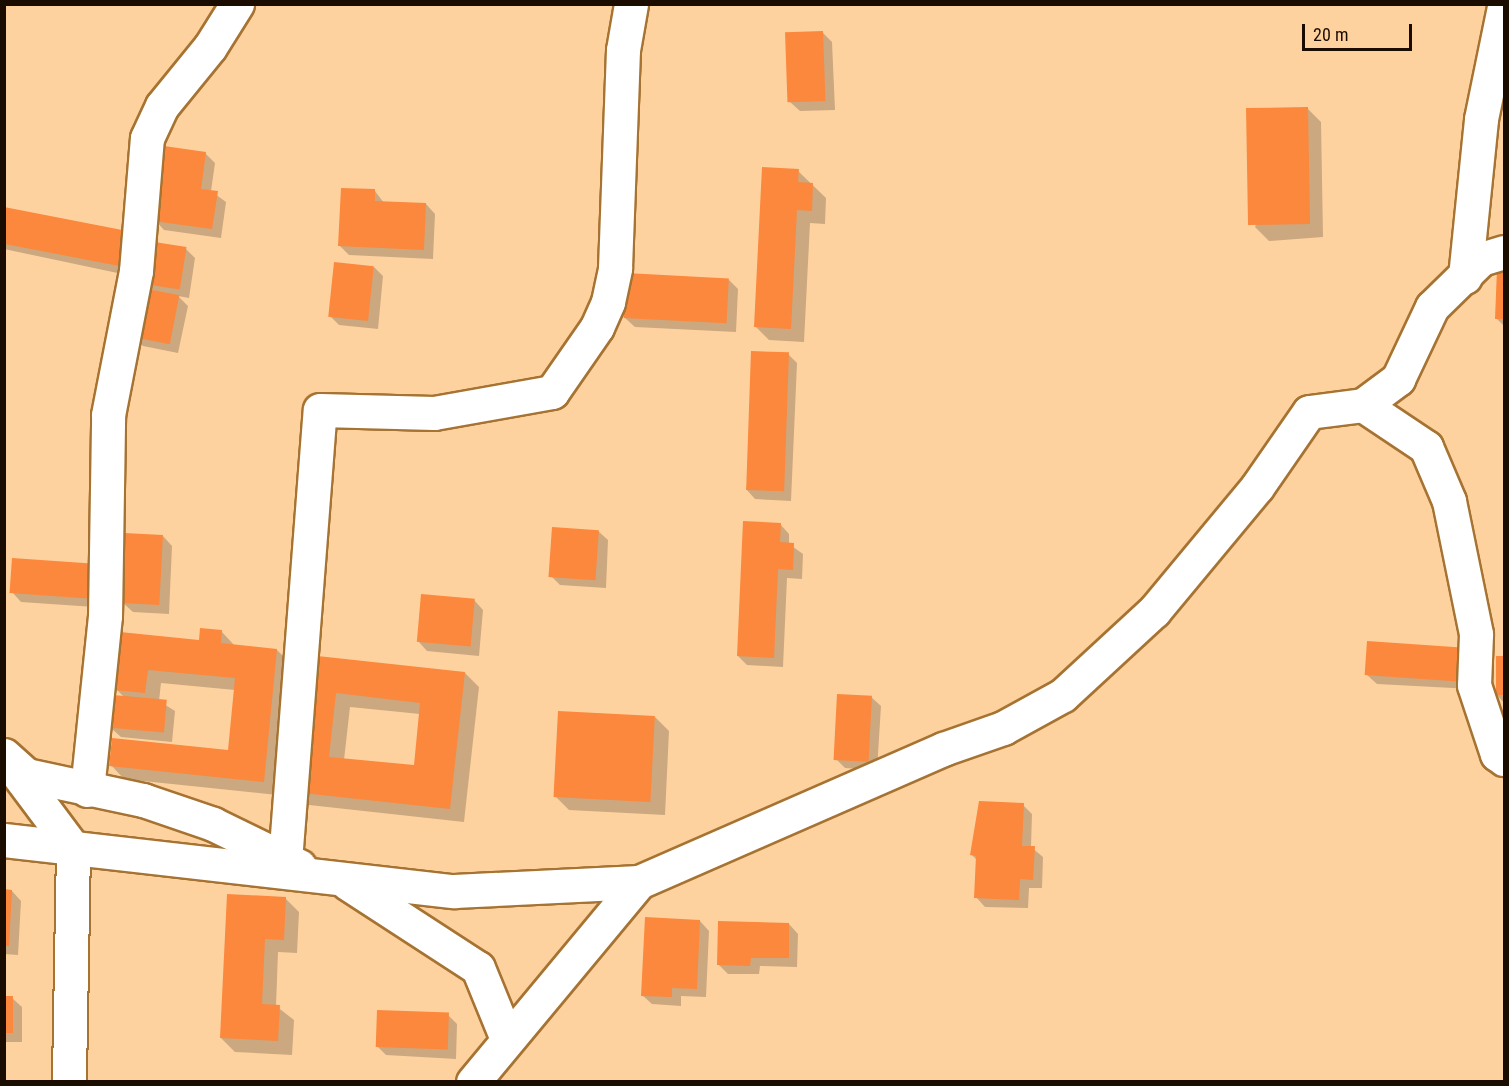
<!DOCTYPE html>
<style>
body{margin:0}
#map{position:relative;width:1509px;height:1086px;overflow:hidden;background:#fed29f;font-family:"Roboto Condensed",sans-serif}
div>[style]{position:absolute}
.shadow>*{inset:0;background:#0003}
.building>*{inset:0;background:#fb883d;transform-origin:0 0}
.roads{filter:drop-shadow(2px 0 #a67332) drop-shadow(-2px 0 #a67332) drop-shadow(0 2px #a67332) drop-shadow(0 -2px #a67332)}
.minor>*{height:33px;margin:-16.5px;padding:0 16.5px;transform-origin:16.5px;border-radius:16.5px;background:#fff}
span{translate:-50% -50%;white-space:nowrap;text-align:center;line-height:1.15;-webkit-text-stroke:6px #fed29f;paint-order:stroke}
.frame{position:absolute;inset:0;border:6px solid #1b0c00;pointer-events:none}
.scale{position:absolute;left:1302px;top:24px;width:110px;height:27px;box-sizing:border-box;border:3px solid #1b0c00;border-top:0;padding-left:8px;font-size:18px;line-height:21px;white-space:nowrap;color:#1b0c00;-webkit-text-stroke:4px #fed29f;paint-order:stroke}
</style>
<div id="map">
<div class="shadow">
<i style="clip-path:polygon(822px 32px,832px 42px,835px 110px,800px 111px,790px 102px)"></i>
<i style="clip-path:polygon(1307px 108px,1321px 122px,1323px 237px,1269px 241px,1255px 227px)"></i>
<i style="clip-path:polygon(205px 153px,215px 163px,211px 191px,226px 202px,221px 238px,164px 230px,155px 220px)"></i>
<i style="clip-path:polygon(798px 171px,826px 198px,825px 224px,810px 223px,804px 342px,769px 340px,755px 326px)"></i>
<i style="clip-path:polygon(375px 191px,384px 203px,426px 204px,435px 214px,433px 259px,349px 255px,340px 246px)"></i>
<i style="clip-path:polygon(4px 208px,124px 233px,127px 275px,4px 249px)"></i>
<i style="clip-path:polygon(186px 249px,195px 258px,189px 298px,178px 296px,188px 306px,178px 353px,143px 346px,134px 337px,151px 291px,143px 283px)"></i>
<i style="clip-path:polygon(374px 267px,383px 276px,378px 329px,339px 325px,330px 316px)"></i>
<i style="clip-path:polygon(1498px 270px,1504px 271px,1504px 326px,1496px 318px)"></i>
<i style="clip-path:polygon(729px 280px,738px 289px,736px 332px,635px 327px,625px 318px)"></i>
<i style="clip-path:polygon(788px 354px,797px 363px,791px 501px,755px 499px,746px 489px)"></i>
<i style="clip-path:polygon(780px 524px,789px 534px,789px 544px,803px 554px,802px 579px,787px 578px,783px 667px,747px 665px,738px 656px)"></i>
<i style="clip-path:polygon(598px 531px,608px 540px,606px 588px,560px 585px,551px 576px)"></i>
<i style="clip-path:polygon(163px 536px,172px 546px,169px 614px,133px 612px,123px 603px)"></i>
<i style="clip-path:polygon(14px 559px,109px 608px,21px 602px,12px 592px)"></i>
<i style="clip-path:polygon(474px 600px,483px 610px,479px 656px,427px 651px,418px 641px)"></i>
<i style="clip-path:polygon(221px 631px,235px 646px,277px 650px,291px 664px,277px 795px,124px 779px,111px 765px,229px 752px,235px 690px,161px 683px,159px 701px,175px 711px,172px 742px,121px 737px,111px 728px,124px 697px,116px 689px,122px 633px,200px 642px)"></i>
<i style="clip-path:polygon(1464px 648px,1472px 689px,1377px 684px,1367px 675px)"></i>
<i style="clip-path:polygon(evenodd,301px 656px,465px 673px,479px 687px,464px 822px,300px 804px,301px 656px,350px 707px,420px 714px,415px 767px,344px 760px,350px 707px)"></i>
<i style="clip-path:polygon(1498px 658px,1504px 658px,1504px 703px,1497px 695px)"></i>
<i style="clip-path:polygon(871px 697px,881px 706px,877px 770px,845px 768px,836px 759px)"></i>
<i style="clip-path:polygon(655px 717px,669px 731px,665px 815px,569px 810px,555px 796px)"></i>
<i style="clip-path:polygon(1023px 805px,1032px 814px,1031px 847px,1043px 857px,1042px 888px,1029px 888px,1028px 908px,985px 907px,976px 897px,977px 860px,972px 855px)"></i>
<i style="clip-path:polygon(4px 891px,12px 891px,21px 901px,18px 955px,4px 954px)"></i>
<i style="clip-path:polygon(229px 895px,285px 898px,299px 912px,297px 953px,278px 952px,276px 1006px,294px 1020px,292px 1055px,235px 1052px,221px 1038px)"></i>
<i style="clip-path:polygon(700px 921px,709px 931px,706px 997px,681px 996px,681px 1006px,652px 1004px,642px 995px)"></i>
<i style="clip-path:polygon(789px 924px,798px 934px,797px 967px,760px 966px,759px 974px,728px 974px,718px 964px)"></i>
<i style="clip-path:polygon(4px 998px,12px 998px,22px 1007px,22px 1042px,4px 1042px)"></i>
<i style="clip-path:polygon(448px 1015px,457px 1024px,456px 1059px,386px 1055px,377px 1046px)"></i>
</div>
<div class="building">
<i style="left:823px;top:31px;width:70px;height:38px;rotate:88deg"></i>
<i style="left:1308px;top:107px;width:117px;height:62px;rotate:89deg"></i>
<i style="clip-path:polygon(164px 146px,206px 152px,201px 189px,218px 191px,212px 229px,153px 221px)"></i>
<i style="clip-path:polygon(762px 167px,799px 169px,798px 182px,813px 183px,812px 211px,797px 210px,791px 329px,754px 327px)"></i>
<i style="clip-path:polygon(341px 188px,375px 189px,375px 201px,426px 203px,424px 250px,338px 246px)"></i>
<i style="left:4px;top:207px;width:123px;height:36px;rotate:11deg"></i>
<i style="left:148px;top:241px;width:39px;height:43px;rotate:9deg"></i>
<i style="left:334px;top:262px;width:40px;height:55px;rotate:6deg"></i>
<i style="clip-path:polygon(1497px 269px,1504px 269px,1504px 319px,1495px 319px)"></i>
<i style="left:626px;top:273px;width:103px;height:45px;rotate:3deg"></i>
<i style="left:142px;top:288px;width:38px;height:50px;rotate:11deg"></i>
<i style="left:751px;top:351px;width:38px;height:139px;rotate:2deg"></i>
<i style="clip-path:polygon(743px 521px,781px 523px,780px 542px,794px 543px,793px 570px,778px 569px,774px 658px,737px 656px)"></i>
<i style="left:552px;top:527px;width:47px;height:50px;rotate:4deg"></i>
<i style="left:124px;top:533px;width:39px;height:70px;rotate:3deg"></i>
<i style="left:12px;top:558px;width:90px;height:35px;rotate:4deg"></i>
<i style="left:421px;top:594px;width:54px;height:48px;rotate:5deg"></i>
<i style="clip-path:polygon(200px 628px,222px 630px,221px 643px,277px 649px,264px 782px,109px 766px,112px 738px,228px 750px,235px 678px,148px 670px,145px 693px,114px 690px,120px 632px,199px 640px)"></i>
<i style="left:1367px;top:641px;width:98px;height:34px;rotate:4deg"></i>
<i style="clip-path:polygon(evenodd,299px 654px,465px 672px,450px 809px,284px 791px,299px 654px,336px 693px,420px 703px,414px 765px,329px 757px,336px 693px)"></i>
<i style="left:1496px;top:656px;width:8px;height:39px"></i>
<i style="left:837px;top:694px;width:35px;height:66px;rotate:3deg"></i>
<i style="left:113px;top:695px;width:54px;height:33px;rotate:5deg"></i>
<i style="left:558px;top:711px;width:97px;height:86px;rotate:3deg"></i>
<i style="clip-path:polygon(979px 801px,1024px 803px,1022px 846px,1035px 846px,1033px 880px,1020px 879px,1019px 900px,974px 898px,976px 856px,970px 855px)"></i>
<i style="clip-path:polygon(4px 889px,12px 890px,9px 946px,4px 946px)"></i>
<i style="clip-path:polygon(227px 894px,286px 897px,284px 940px,265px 939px,262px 1004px,280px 1005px,278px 1041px,220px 1038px)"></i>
<i style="clip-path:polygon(645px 917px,700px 920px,697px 989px,672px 988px,672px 997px,641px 996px)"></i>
<i style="clip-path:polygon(718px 921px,789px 923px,789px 958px,751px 958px,750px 966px,717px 965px)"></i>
<i style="left:4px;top:996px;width:9px;height:37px"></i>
<i style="left:377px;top:1010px;width:72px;height:37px;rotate:2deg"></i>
</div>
<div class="roads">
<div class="minor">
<i style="left:1465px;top:277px;width:159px;rotate:-84.2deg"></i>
<i style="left:1481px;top:119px;width:114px;rotate:-78.4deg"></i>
<i style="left:1363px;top:405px;width:44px;rotate:-36.6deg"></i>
<i style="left:1398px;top:379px;width:80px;rotate:-64.7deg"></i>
<i style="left:1432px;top:307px;width:69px;rotate:-44.4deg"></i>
<i style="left:1481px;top:259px;width:24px;rotate:-17deg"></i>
<i style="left:4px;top:755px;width:30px;rotate:42deg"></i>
<i style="left:26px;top:775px;width:120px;rotate:12.1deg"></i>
<i style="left:143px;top:800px;width:74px;rotate:18.9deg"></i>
<i style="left:213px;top:824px;width:96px;rotate:26deg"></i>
<i style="left:11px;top:765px;width:104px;rotate:53.2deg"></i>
<i style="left:73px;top:848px;width:234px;rotate:91deg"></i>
<i style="left:87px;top:790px;width:175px;rotate:-84.1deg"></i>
<i style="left:105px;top:616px;width:201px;rotate:-89.1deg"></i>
<i style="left:108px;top:415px;width:147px;rotate:-79deg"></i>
<i style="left:136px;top:271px;width:133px;rotate:-85.3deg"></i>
<i style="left:147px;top:138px;width:35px;rotate:-65deg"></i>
<i style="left:162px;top:106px;width:76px;rotate:-50.9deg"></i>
<i style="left:210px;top:47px;width:51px;rotate:-57.9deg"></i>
<i style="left:4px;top:840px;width:453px;rotate:6.5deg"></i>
<i style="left:454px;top:891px;width:185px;rotate:-2.8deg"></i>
<i style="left:639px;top:882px;width:332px;rotate:-23.6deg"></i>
<i style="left:943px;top:749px;width:64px;rotate:-19.3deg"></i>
<i style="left:1003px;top:728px;width:68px;rotate:-28.8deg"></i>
<i style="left:1063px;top:695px;width:124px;rotate:-42.7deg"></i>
<i style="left:1154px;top:611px;width:161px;rotate:-50.3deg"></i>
<i style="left:1257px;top:487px;width:91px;rotate:-55.3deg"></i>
<i style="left:1309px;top:412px;width:54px;rotate:-7.4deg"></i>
<i style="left:1363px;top:405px;width:76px;rotate:33.7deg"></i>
<i style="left:1426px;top:447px;width:59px;rotate:66.9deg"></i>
<i style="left:1449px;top:501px;width:136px;rotate:78.5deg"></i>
<i style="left:1476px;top:634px;width:51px;rotate:92.2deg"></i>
<i style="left:1474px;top:685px;width:73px;rotate:71.6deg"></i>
<i style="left:1497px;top:754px;width:9px;rotate:36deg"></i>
<i style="left:285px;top:861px;width:452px;rotate:-85.6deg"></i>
<i style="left:320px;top:410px;width:114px;rotate:1.5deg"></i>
<i style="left:434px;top:413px;width:120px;rotate:-10.1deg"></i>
<i style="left:552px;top:392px;width:79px;rotate:-55.3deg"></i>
<i style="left:597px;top:327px;width:27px;rotate:-66deg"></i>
<i style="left:608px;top:302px;width:35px;rotate:-78deg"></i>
<i style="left:615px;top:268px;width:218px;rotate:-87.9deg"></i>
<i style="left:623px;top:50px;width:47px;rotate:-80.1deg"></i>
<i style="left:347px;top:883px;width:156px;rotate:33deg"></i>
<i style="left:478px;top:968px;width:77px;rotate:67.8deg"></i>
<i style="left:473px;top:1082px;width:260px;rotate:-50.3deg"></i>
</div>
</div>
<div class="frame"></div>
<div class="scale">20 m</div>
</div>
